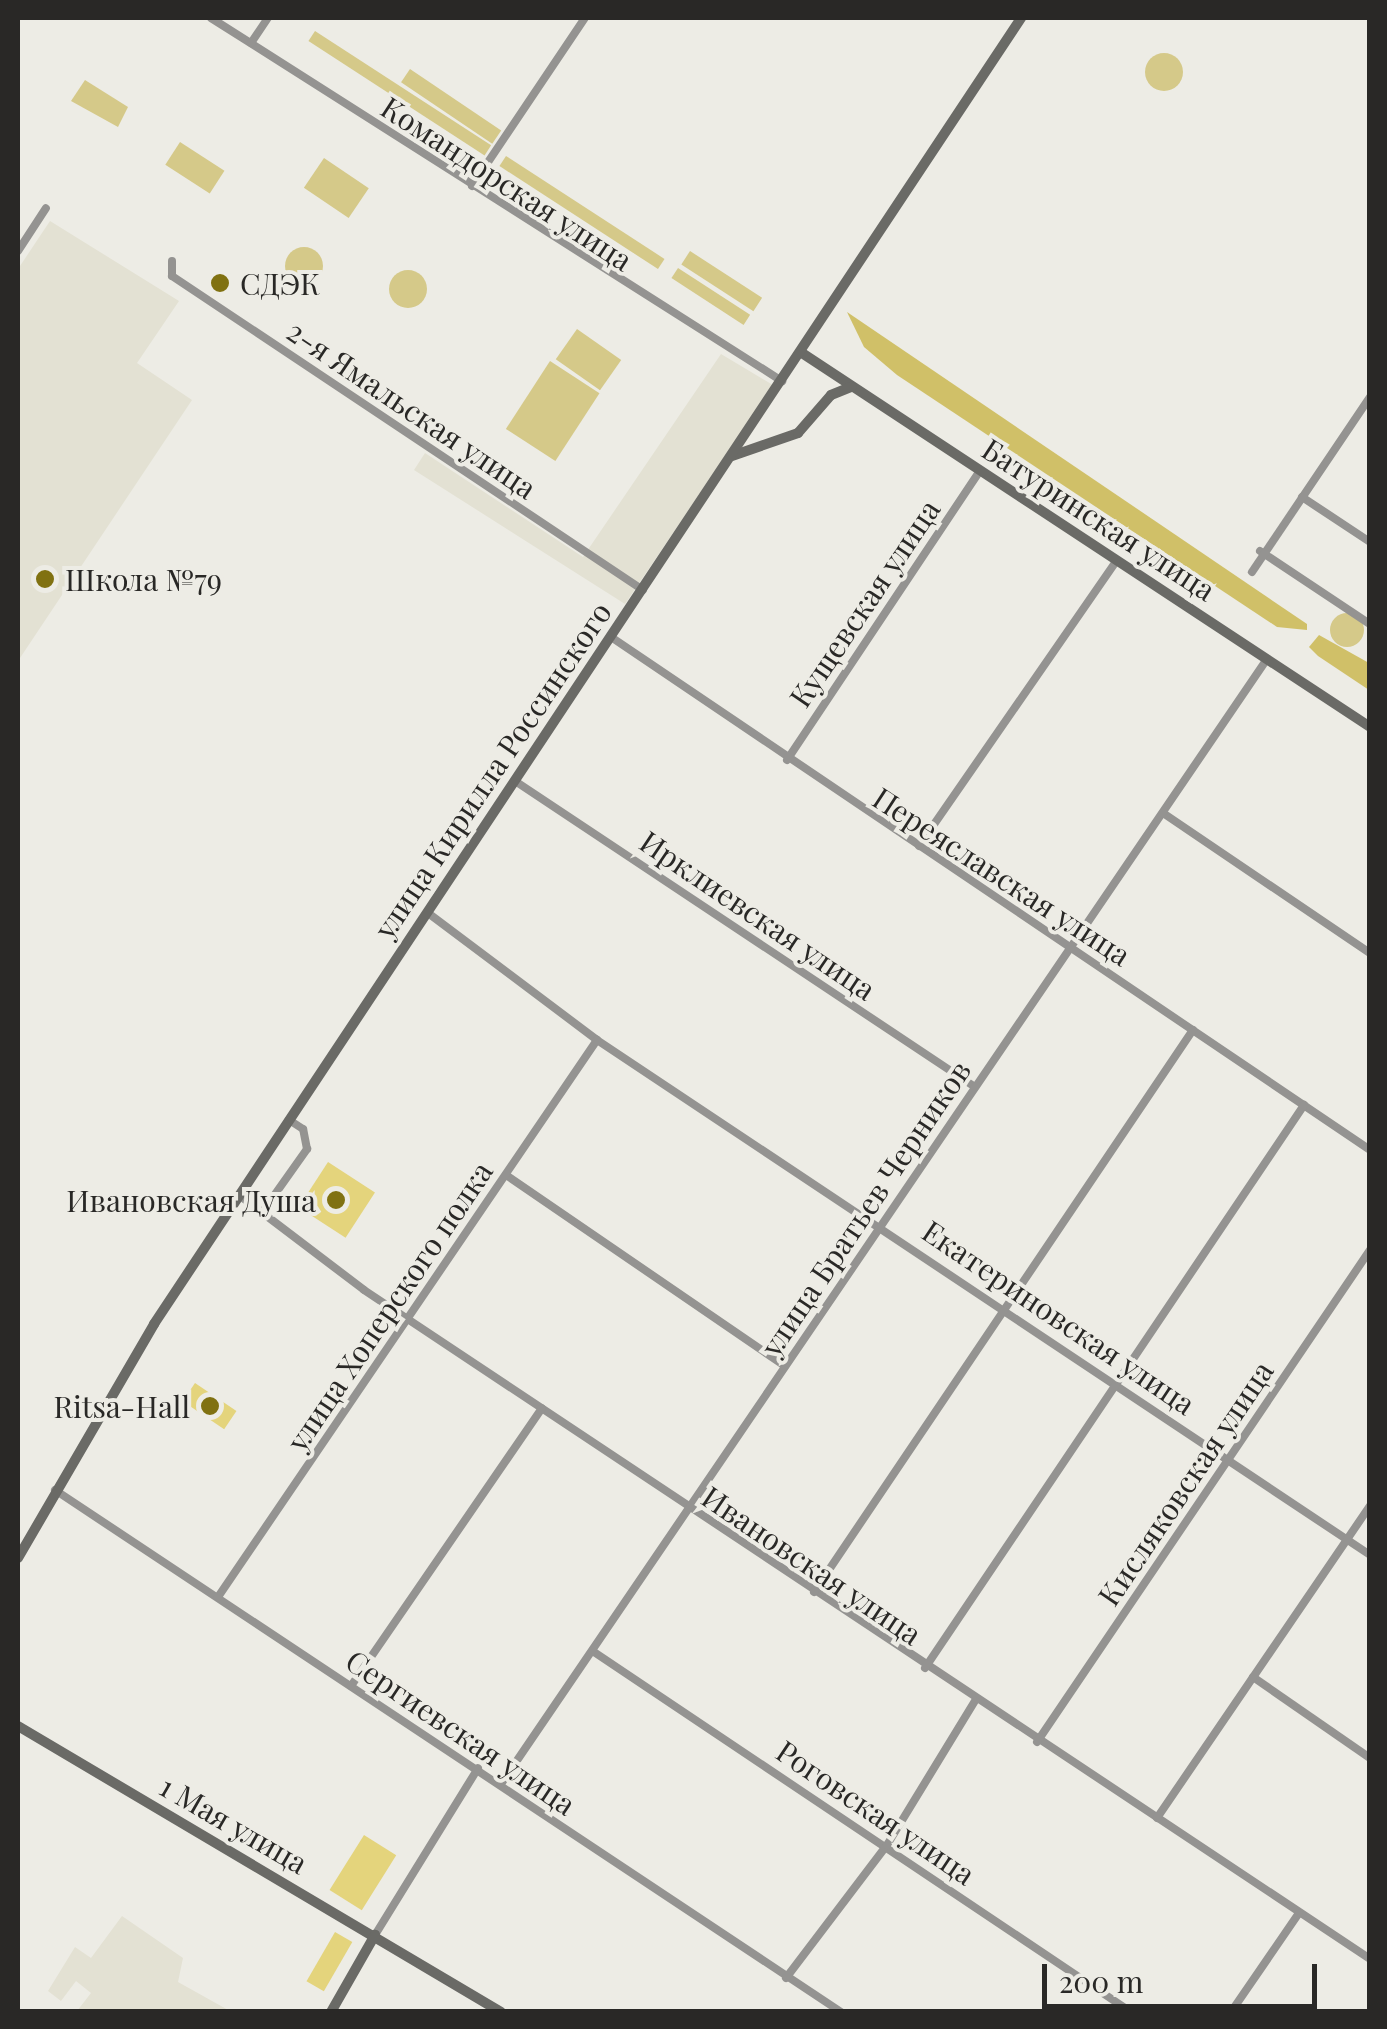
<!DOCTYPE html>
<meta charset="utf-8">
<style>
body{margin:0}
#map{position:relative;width:1387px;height:2029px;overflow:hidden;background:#edece5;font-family:"Playfair Display",serif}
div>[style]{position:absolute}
.built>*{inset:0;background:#e3e1d3}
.green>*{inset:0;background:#d5c989;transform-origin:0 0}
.round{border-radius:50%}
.forest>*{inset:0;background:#d0c068}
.building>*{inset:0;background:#e4d47c;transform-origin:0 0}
.street>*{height:8px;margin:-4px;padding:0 4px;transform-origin:4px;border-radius:4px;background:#949391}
.secondary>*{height:10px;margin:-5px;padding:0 5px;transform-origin:5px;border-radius:5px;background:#6a6a66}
.dots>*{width:28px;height:28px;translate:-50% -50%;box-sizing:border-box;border:5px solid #edece5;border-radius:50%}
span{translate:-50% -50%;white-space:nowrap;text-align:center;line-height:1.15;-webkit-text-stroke:8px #edece5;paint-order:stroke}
.street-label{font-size:30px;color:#292826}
.poi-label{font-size:30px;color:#292826}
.left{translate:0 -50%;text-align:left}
.right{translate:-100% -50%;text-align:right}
.frame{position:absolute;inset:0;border:20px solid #292826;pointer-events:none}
.scale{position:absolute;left:1042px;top:1964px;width:275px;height:45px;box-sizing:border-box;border:5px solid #292826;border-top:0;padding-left:12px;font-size:30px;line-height:35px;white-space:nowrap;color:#292826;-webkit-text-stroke:8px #edece5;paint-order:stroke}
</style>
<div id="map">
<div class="built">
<i style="clip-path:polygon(50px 221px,179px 301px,137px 363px,192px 400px,18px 661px,18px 269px)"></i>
<i style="clip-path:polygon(721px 354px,773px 385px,625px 604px,414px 470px,425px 453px,583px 557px)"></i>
<i style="clip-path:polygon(122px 1916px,183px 1958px,178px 1982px,230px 2011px,77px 2011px,91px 1993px,76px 1981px,61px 2001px,48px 1991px,75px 1947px,91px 1958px)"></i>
</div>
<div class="green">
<i style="left:315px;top:31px;width:210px;height:12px;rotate:33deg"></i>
<i class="round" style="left:1145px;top:53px;width:38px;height:38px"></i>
<i style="left:410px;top:69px;width:110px;height:16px;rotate:34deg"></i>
<i style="clip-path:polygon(85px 80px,128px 107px,118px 127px,71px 101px)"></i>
<i style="left:180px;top:142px;width:53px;height:27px;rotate:33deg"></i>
<i style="left:506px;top:156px;width:189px;height:12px;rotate:33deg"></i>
<i style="left:324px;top:158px;width:54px;height:36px;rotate:34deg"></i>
<i class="round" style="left:285px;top:247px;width:38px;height:38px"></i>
<i style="left:690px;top:251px;width:86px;height:16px;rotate:33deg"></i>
<i style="left:678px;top:268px;width:86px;height:12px;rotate:33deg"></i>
<i class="round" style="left:389px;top:270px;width:38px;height:38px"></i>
<i style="left:577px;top:329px;width:54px;height:37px;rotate:35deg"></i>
<i style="left:550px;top:361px;width:59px;height:81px;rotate:33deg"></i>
<i class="round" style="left:1330px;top:613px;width:34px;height:34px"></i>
</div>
<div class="forest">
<i style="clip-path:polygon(847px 312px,1307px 624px,1307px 630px,1277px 627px,897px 375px,864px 347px)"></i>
<i style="clip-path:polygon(1319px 635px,1369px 663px,1369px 690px,1318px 656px,1309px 647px)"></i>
</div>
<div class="building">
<i style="left:328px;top:1162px;width:56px;height:54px;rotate:33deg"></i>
<i style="left:195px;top:1383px;width:50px;height:22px;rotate:34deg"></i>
<i style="left:364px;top:1835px;width:38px;height:65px;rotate:32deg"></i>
<i style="left:335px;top:1932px;width:20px;height:57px;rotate:30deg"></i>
</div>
<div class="street">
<i style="left:211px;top:18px;width:677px;rotate:32.45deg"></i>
<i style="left:251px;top:43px;width:30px;rotate:-56deg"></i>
<i style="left:472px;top:186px;width:202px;rotate:-56.1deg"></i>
<i style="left:18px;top:251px;width:51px;rotate:-56.9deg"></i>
<i style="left:172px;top:261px;width:15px;rotate:90deg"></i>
<i style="left:172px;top:276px;width:566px;rotate:33.69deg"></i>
<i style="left:1302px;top:497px;width:82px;rotate:33.5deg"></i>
<i style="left:1260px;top:551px;width:132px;rotate:33.6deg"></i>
<i style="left:1252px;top:572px;width:211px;rotate:-56deg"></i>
<i style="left:611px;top:637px;width:916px;rotate:34.05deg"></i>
<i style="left:787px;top:760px;width:348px;rotate:-56.3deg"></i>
<i style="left:515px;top:781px;width:552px;rotate:33.63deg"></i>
<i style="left:1163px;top:813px;width:250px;rotate:34.1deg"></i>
<i style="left:919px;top:846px;width:346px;rotate:-55.3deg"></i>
<i style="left:428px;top:913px;width:211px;rotate:36.9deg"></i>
<i style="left:597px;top:1040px;width:929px;rotate:33.67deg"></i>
<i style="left:506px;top:1175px;width:338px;rotate:34.4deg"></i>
<i style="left:239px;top:1195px;width:157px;rotate:37.2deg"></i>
<i style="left:364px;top:1290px;width:1208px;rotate:33.62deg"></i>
<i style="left:261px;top:1214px;width:80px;rotate:-54.7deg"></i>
<i style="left:307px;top:1149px;width:20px;rotate:-101deg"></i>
<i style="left:303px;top:1129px;width:17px;rotate:-147deg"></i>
<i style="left:55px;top:1490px;width:944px;rotate:33.59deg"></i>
<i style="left:814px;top:1592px;width:678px;rotate:-56.01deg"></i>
<i style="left:218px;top:1597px;width:674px;rotate:-55.77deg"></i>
<i style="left:594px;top:1652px;width:647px;rotate:33.84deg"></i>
<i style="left:925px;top:1668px;width:679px;rotate:-56.05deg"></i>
<i style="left:1253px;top:1677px;width:142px;rotate:34.7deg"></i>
<i style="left:351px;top:1686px;width:337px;rotate:-55.5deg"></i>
<i style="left:1037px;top:1742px;width:594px;rotate:-55.91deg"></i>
<i style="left:501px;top:1784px;width:1361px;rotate:-55.75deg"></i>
<i style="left:1157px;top:1818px;width:378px;rotate:-55.7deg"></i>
<i style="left:375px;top:1935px;width:196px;rotate:-58.3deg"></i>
<i style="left:786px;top:1978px;width:167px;rotate:-52.8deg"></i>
<i style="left:887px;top:1845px;width:169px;rotate:-58.6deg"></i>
<i style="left:1231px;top:2012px;width:120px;rotate:-55.5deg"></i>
</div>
<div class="secondary">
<i style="left:802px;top:353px;width:680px;rotate:33.36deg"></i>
<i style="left:732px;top:456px;width:70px;rotate:-19.2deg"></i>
<i style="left:798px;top:433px;width:50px;rotate:-49deg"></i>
<i style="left:831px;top:395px;width:22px;rotate:-22deg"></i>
<i style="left:18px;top:1558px;width:271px;rotate:-59.8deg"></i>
<i style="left:154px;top:1324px;width:1568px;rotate:-56.42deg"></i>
<i style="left:18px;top:1726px;width:561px;rotate:30.63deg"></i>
<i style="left:331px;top:2012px;width:89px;rotate:-60.3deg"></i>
</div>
<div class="dots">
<i style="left:220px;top:283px;background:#807111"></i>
<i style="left:45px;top:579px;background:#807111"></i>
<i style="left:336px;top:1200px;background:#807111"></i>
<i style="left:210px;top:1406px;background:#807111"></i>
</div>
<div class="street-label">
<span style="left:507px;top:183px;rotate:33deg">Командорская улица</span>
<span style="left:412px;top:409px;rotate:34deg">2-я Ямальская улица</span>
<span style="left:1099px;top:519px;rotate:33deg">Батуринская улица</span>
<span style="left:864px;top:603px;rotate:-56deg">Кущевская улица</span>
<span style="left:492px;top:770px;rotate:-56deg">улица Кирилла Россинского</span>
<span style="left:1002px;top:876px;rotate:33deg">Переяславская улица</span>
<span style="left:758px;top:915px;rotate:34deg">Ирклиевская улица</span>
<span style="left:865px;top:1208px;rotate:-56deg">улица Братьев Черников</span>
<span style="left:389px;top:1306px;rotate:-56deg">улица Хоперского полка</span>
<span style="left:1059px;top:1317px;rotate:34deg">Екатериновская улица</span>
<span style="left:1185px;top:1483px;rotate:-56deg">Кисляковская улица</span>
<span style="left:812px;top:1565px;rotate:34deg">Ивановская улица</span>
<span style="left:461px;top:1732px;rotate:34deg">Сергиевская улица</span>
<span style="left:876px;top:1812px;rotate:34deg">Роговская улица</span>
<span style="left:234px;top:1824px;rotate:30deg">1 Мая улица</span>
</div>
<div class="poi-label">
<span class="left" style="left:240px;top:283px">СДЭК</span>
<span class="left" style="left:65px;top:579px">Школа №79</span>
<span class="right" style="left:316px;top:1200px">Ивановская Душа</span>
<span class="right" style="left:190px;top:1406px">Ritsa-Hall</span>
</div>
<div class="frame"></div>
<div class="scale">200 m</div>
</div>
